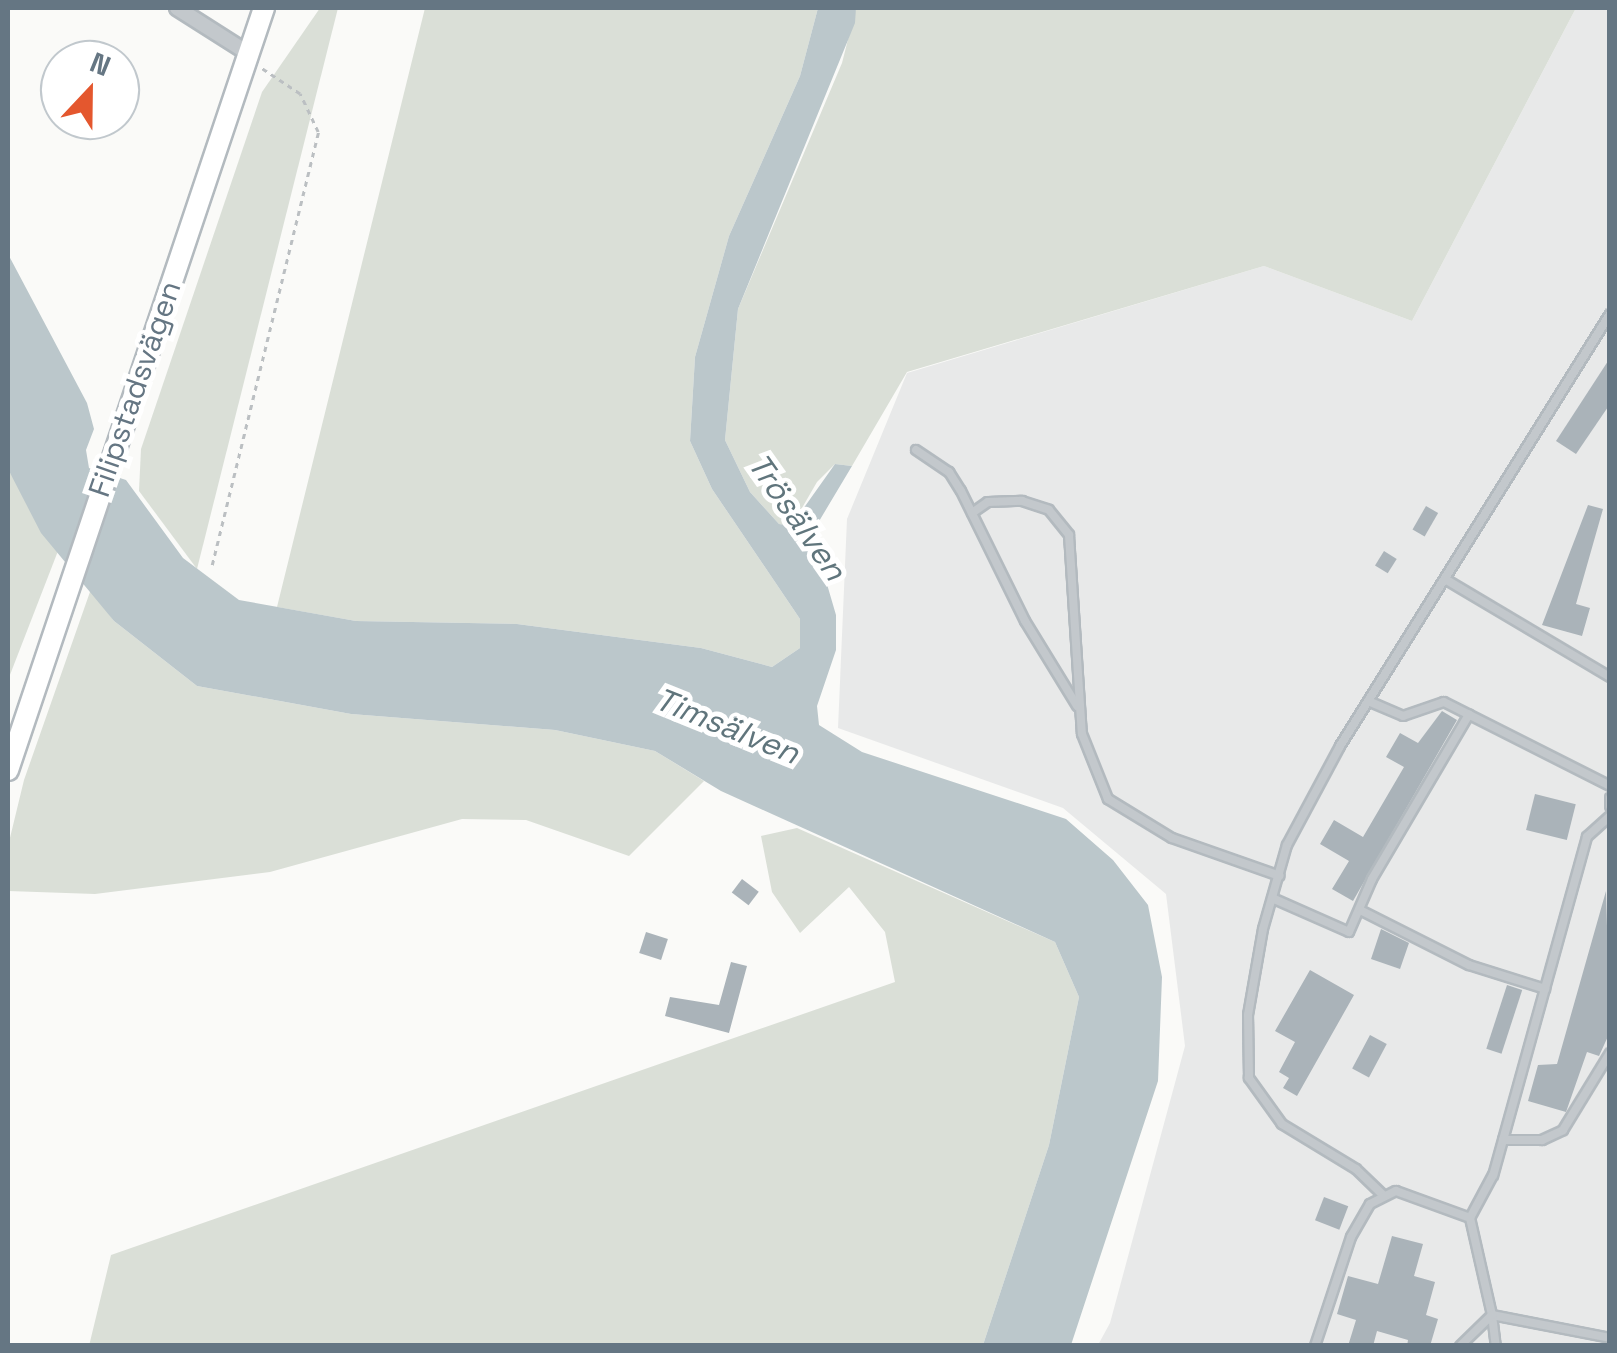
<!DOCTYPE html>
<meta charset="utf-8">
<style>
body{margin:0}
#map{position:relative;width:1617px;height:1353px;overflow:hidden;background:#fafaf8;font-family:"Space Grotesk",sans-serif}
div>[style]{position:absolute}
.built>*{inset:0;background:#e8e9e9}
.green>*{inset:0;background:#dadfd7}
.water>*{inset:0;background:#bbc7cb}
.building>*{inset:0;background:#aab3b9;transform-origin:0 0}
.path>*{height:2.5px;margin-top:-1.25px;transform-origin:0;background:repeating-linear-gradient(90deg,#bbbfc2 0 5px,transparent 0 10px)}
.roads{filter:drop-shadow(2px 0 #b3babf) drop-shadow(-2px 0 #b3babf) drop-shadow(0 2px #b3babf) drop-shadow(0 -2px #b3babf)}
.service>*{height:8px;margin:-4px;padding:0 4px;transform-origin:4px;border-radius:4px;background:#c3c8cc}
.minor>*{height:14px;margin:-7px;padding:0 7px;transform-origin:7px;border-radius:7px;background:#c3c8cc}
.secondary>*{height:20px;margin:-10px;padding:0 10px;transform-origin:10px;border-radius:10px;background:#fff}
span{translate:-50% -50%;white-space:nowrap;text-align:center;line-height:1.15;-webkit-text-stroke:10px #fff;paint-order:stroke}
.street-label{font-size:30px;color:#657683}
.water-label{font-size:32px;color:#60757c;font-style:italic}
.frame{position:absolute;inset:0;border:10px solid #657683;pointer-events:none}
.north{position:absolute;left:40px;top:40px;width:100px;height:100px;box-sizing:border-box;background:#fff;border:2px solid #c1c8cd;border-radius:50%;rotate:22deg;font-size:28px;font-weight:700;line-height:40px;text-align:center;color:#657683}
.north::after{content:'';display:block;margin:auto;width:35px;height:45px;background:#e4572e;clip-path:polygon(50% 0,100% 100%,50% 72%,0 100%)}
</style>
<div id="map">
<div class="built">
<i style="clip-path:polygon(1576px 8px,1609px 8px,1609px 1345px,1098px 1345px,1110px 1323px,1185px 1046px,1166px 894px,1063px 808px,838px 728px,847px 519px,907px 373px,1264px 266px,1412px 321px)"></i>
</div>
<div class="green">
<i style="clip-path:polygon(320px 8px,338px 8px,197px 569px,139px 491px,141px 449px,262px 92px)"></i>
<i style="clip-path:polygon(425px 8px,818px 8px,800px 76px,729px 236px,695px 357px,690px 441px,712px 489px,800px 619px,800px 648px,772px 667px,701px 648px,517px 624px,356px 621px,277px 607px)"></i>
<i style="clip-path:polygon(856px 8px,1576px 8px,1412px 321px,1264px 266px,907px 372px,852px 466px,835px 464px,817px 482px,791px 527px,779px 524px,750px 492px,725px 440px,738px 309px,842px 63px)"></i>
<i style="clip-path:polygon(8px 469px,58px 551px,8px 680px)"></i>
<i style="clip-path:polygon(91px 589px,114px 621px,197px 686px,351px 714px,555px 730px,655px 751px,704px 781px,629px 856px,526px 820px,462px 819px,270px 872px,95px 894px,8px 891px,8px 846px,24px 780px)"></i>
<i style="clip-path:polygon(797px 828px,1055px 942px,1079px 997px,1049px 1145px,983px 1345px,89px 1346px,111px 1255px,895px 982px,885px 932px,849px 887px,800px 933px,772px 892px,761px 836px)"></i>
</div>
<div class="water">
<i style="clip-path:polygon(818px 8px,856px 8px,855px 23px,738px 309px,725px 440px,750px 492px,779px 524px,791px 526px,835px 464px,852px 466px,812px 533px,836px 615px,836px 650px,817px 706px,819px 725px,862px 752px,1066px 819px,1113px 860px,1148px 905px,1162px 977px,1158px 1081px,1071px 1345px,983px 1345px,1049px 1145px,1079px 997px,1055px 942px,721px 791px,655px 751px,555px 730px,351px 714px,197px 686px,114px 621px,41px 533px,8px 469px,8px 254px,87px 403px,94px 429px,86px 450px,89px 468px,126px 480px,183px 558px,239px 600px,356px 621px,517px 624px,701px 648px,772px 667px,800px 648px,800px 619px,712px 489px,690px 441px,695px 357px,729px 236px,800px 76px)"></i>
</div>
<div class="building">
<i style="clip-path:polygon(1610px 358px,1610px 404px,1576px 454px,1556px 441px)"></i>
<i style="clip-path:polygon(1588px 505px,1603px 509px,1576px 604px,1590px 608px,1582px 636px,1542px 625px)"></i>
<i style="left:1426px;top:506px;width:14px;height:27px;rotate:30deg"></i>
<i style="left:1384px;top:551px;width:15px;height:17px;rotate:32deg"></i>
<i style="clip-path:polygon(1442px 711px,1457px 720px,1353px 901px,1332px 889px,1349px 861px,1320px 844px,1334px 820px,1363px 837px,1404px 767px,1386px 757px,1400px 733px,1418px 743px)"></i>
<i style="left:1535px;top:794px;width:42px;height:37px;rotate:14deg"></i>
<i style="left:742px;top:879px;width:21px;height:17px;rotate:37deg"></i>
<i style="clip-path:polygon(1606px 891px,1610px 1032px,1599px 1056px,1587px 1052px,1566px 1112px,1528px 1101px,1538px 1065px,1557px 1064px)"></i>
<i style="clip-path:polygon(1381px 929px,1409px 943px,1400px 969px,1371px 959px)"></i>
<i style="left:646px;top:932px;width:23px;height:22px;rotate:18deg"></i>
<i style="clip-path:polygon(731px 962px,747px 966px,729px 1033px,665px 1016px,670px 997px,719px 1005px)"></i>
<i style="clip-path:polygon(1310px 970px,1354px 995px,1297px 1096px,1283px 1088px,1289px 1078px,1279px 1072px,1295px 1042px,1275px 1031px)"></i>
<i style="left:1507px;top:985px;width:16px;height:67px;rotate:18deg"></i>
<i style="left:1370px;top:1035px;width:19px;height:38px;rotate:28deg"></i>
<i style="left:1324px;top:1197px;width:26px;height:25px;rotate:21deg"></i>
<i style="clip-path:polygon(1392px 1236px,1423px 1244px,1414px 1276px,1435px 1282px,1426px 1315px,1438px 1319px,1430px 1346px,1407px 1346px,1408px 1340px,1377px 1331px,1373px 1346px,1348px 1346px,1356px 1320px,1337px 1314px,1348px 1276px,1378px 1284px)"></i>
</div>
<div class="path">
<i style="left:212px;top:565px;width:446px;rotate:-76.2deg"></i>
<i style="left:318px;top:132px;width:42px;rotate:-115.3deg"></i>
<i style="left:300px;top:94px;width:47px;rotate:-146.3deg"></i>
</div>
<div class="roads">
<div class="service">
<i style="left:916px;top:450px;width:40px;rotate:34deg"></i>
<i style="left:949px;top:472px;width:22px;rotate:58deg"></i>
<i style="left:961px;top:491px;width:145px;rotate:63.8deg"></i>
<i style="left:1025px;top:621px;width:100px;rotate:58.5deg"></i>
<i style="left:972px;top:513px;width:19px;rotate:-35deg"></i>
<i style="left:988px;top:502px;width:34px;rotate:-2deg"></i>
<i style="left:1022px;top:501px;width:28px;rotate:18deg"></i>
<i style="left:1049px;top:510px;width:32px;rotate:51deg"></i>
<i style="left:1069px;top:535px;width:199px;rotate:86.3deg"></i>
<i style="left:1082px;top:734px;width:70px;rotate:68.2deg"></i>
<i style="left:1108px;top:799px;width:75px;rotate:31.4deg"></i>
<i style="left:1172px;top:838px;width:114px;rotate:19.4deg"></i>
<i style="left:1445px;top:579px;width:192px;rotate:30.7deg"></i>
<i style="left:1368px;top:701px;width:38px;rotate:23deg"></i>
<i style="left:1403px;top:716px;width:43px;rotate:-18.9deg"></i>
<i style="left:1444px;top:702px;width:186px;rotate:26.8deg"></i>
<i style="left:1610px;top:798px;width:8px;rotate:90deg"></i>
<i style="left:1610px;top:816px;width:31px;rotate:138deg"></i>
<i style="left:1587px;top:837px;width:351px;rotate:105.5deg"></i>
<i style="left:1493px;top:1175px;width:49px;rotate:118.1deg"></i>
<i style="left:1470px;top:1218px;width:99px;rotate:77.2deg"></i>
<i style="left:1492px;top:1315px;width:120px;rotate:11deg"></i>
<i style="left:1272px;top:898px;width:84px;rotate:23.8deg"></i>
<i style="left:1349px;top:932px;width:58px;rotate:-66.5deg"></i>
<i style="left:1372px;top:879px;width:191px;rotate:-59.5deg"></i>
<i style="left:1362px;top:911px;width:120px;rotate:26.8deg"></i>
<i style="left:1469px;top:965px;width:80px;rotate:17.5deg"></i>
<i style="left:1503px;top:1140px;width:39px"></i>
<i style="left:1542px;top:1140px;width:23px;rotate:-25deg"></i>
<i style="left:1563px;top:1130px;width:90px;rotate:-58.6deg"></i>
<i style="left:1383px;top:1195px;width:37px;rotate:-136deg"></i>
<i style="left:1356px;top:1169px;width:87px;rotate:-148.7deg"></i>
<i style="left:1282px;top:1124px;width:57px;rotate:-125.7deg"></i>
<i style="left:1249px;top:1078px;width:63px;rotate:-90.9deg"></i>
<i style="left:1248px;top:1015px;width:87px;rotate:-80.1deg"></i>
<i style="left:1263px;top:929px;width:87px;rotate:-74.1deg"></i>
<i style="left:1287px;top:845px;width:112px;rotate:-61.8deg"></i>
<i style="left:1340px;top:746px;width:509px;rotate:-57.99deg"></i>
<i style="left:1492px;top:1315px;width:31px;rotate:83deg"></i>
<i style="left:1315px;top:1346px;width:115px;rotate:-71.7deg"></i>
<i style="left:1351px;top:1237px;width:38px;rotate:-60deg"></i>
<i style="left:1370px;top:1204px;width:29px;rotate:-27deg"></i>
<i style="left:1396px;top:1191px;width:79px;rotate:20deg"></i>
<i style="left:1460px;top:1346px;width:45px;rotate:-44.1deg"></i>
</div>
<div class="minor">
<i style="left:177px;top:8px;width:84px;rotate:32.4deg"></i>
</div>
<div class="secondary">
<i style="left:8px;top:770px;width:804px;rotate:-71.43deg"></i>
</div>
</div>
<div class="street-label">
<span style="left:135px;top:389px;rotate:-71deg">Filipstadsvägen</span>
</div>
<div class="water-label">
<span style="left:797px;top:517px;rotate:55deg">Trösälven</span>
<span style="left:727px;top:726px;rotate:22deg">Timsälven</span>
</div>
<div class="frame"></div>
<div class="north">N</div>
</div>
